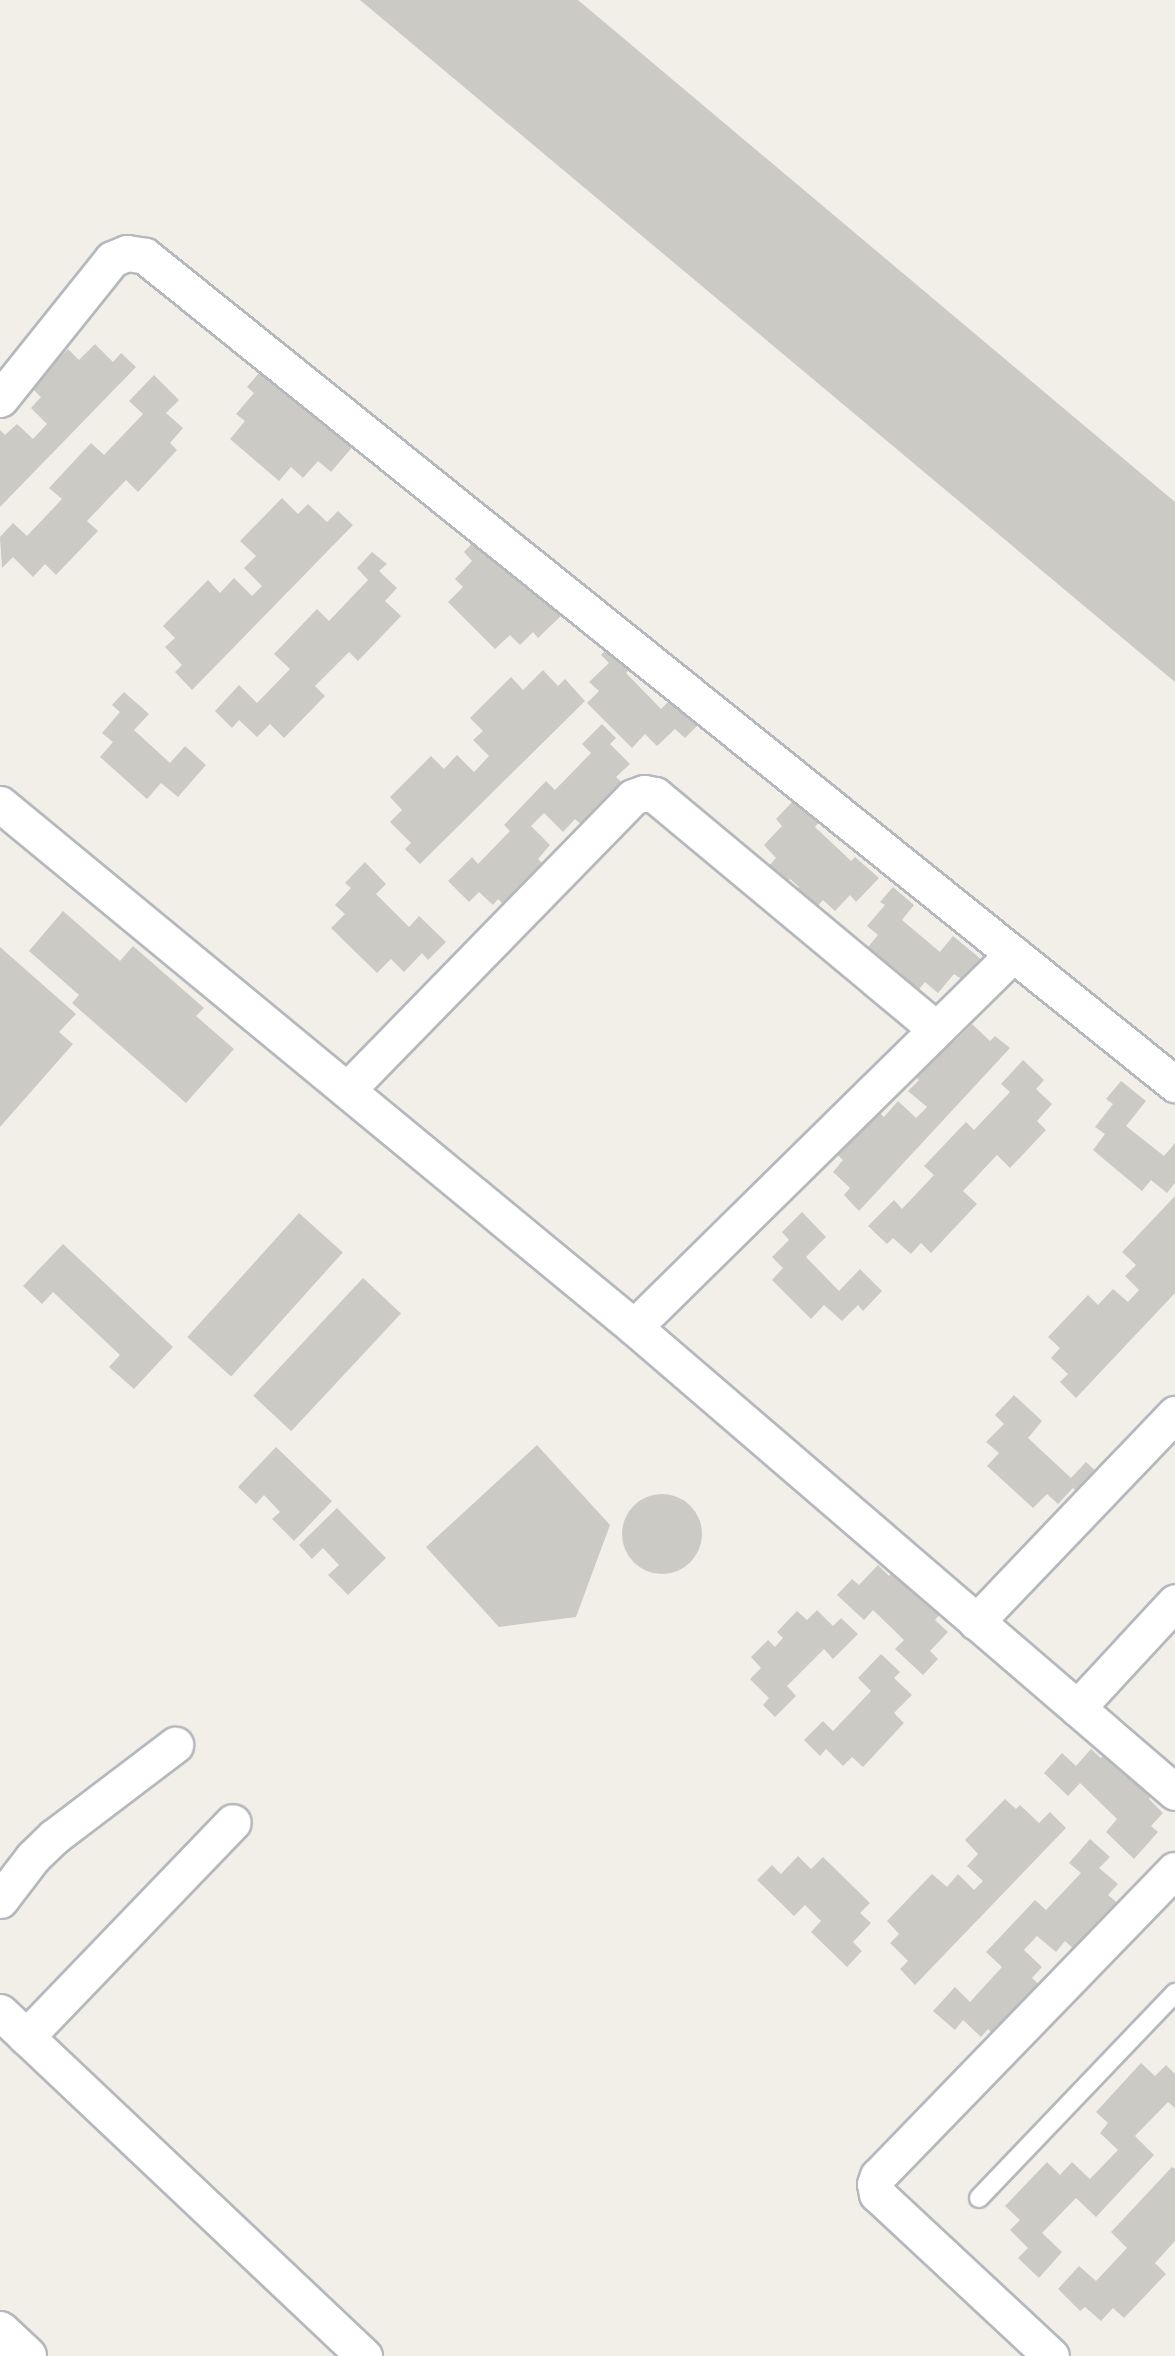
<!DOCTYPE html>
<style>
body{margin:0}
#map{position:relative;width:1175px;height:2356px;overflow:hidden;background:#f1efe8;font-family:"Space Grotesk",sans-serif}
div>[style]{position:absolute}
.building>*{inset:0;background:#cccac5;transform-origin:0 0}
.round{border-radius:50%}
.roads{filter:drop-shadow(2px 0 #b5b8bc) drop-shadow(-2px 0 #b5b8bc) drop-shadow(0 2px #b5b8bc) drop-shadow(0 -2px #b5b8bc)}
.lane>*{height:18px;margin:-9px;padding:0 9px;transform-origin:9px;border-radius:9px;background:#fff}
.street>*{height:35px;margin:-17.5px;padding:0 17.5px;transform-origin:17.5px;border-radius:17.5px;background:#fff}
.secondary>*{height:38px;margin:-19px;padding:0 19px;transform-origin:19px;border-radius:19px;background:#fff}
span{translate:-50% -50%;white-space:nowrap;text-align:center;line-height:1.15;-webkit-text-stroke:6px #fff;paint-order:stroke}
</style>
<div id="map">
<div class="building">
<i style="clip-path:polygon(360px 0,578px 0,1175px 502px,1175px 682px)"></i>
<i style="clip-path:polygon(95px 344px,113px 362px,121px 353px,136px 367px,0 507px,0 430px,5px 435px,17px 424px,33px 439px,47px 424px,31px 408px,41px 397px,31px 387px,68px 349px,79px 360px)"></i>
<i style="clip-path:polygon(265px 366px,355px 444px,331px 472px,318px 461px,303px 478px,291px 467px,279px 481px,230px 439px,245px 421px,236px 414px,254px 393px,247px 387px)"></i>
<i style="clip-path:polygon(154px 375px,179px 400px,166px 413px,183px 428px,170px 443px,177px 450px,138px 492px,126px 480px,87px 521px,98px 531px,56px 575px,45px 564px,33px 577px,13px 557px,2px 568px,0 537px,13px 523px,27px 536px,62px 499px,49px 488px,91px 443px,104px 455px,143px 414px,129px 401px)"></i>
<i style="clip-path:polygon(282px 498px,298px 514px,308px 504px,327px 522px,338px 511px,353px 525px,192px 690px,175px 672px,182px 665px,165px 647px,175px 638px,163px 626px,208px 580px,220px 593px,234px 578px,252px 596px,262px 586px,244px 568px,256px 556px,240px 541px)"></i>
<i style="clip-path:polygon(482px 533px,563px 614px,538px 638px,533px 632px,520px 645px,510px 635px,495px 649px,448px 602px,463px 587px,455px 579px,472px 561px,464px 552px)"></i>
<i style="clip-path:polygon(372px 552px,387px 564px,379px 571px,397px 588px,385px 601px,401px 616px,358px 661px,349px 652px,315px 686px,325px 696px,284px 738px,270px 724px,257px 737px,239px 720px,232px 728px,215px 711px,239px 685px,257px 703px,290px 669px,274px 654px,317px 609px,329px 621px,368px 580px,357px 568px)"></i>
<i style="clip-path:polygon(617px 639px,638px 661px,626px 673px,661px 709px,673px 697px,699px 724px,685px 738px,675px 729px,657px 746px,645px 734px,632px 748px,587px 703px,599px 691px,589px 682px,609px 663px,601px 655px)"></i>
<i style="clip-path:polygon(543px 670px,558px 686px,565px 679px,585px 701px,420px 864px,405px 849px,411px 843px,390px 822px,402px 810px,390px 797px,431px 756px,444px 769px,457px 755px,474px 772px,489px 756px,473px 740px,483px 731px,470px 718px,511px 677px,523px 690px)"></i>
<i style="clip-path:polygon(124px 692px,149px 714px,134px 730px,170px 763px,185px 746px,206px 765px,178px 797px,161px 783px,147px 799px,100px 757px,113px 742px,102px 733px,120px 712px,112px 705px)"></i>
<i style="clip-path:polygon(602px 724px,616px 738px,610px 744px,630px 764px,616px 777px,628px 788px,587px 830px,575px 819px,563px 832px,544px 813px,531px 826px,550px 845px,538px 859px,547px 868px,508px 909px,498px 899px,493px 905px,479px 892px,469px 902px,448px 881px,472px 857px,478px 864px,510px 831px,504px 825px,546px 781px,555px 790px,591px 753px,582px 744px)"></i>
<i style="clip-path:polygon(795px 799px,819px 822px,815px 827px,851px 861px,855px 857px,879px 878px,856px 902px,850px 895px,835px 911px,823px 900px,813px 911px,793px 893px,799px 887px,790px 879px,785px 885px,767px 868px,776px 858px,764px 845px,782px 826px,776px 819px)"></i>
<i style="clip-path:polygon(365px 862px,386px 884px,376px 894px,409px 927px,419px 916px,446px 942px,428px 960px,422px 953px,404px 972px,391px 959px,377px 973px,331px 928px,345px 914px,335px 905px,351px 888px,345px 883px)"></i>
<i style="clip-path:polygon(893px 887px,914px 905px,902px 920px,940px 952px,953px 936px,982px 960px,964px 981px,954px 974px,938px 993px,925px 982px,915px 994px,864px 952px,878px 935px,867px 926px,885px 905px,880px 902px)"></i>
<i style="clip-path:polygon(63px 911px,120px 961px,133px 946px,204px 1008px,196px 1016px,234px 1049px,186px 1103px,72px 1003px,79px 995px,29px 951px)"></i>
<i style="clip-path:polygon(0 947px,76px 1014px,59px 1032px,73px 1044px,0 1127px)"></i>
<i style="clip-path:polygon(972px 1024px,990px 1041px,995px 1036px,1010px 1048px,859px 1211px,844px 1195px,850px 1188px,833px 1172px,843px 1160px,832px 1150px,873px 1106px,884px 1117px,898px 1101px,916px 1118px,927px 1107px,908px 1091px,919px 1080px,907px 1069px,944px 1030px,955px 1041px)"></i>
<i style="clip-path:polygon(1023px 1060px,1044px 1080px,1036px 1089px,1052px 1104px,1037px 1121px,1046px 1130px,1010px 1168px,997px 1155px,963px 1191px,977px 1204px,931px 1253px,921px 1243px,911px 1254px,893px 1238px,887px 1244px,868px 1226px,894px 1200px,902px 1209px,934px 1175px,924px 1166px,966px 1122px,974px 1130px,1010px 1092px,1001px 1084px)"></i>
<i style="clip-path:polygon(1121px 1081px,1146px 1101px,1126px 1126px,1164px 1156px,1175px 1143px,1175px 1183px,1167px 1193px,1151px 1180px,1142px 1191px,1093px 1150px,1105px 1134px,1095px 1127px,1113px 1104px,1106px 1099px)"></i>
<i style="clip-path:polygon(1175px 1196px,1175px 1293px,1076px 1398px,1060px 1382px,1068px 1374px,1051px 1358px,1060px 1348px,1048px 1337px,1088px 1295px,1098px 1305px,1113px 1289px,1128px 1302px,1139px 1290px,1125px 1276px,1136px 1265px,1122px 1252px)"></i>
<i style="clip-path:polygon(802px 1212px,826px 1237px,806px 1257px,839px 1291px,860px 1269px,882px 1291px,863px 1311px,858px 1305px,842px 1321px,824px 1305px,811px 1319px,772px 1280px,783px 1268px,772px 1257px,789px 1240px,782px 1232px)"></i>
<i style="left:299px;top:1213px;width:59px;height:167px;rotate:42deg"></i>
<i style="clip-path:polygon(63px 1244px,173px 1347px,134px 1389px,109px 1367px,120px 1355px,53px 1292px,42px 1304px,23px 1286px)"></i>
<i style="left:363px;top:1278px;width:52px;height:161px;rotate:43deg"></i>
<i style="clip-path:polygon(1014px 1395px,1042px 1421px,1028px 1438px,1071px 1478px,1086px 1462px,1102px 1477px,1083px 1498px,1073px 1488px,1058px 1504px,1047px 1494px,1033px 1508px,987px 1466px,999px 1453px,986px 1442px,1004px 1424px,995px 1415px)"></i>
<i style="clip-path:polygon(537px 1445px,610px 1525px,576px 1617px,499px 1627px,426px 1547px)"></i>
<i style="clip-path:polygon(276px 1447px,332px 1501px,294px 1541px,272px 1519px,280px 1512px,264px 1495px,256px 1504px,238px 1487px)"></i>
<i class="round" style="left:622px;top:1494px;width:80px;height:80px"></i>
<i style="clip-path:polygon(337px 1508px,386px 1558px,348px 1595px,328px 1575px,339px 1565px,323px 1548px,312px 1559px,299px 1545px)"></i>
<i style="clip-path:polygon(878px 1565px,889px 1576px,899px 1565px,945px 1608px,935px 1620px,948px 1632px,930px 1651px,938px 1659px,923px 1675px,895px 1649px,904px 1640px,873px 1610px,864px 1620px,837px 1595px,852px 1579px,859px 1585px)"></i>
<i style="clip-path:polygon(817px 1610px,833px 1626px,841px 1618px,858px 1634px,833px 1659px,824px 1649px,787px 1686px,796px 1696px,775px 1717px,763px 1705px,769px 1698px,750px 1679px,761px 1668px,751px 1657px,768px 1640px,775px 1647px,783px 1638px,777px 1632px,797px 1611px,807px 1620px)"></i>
<i style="clip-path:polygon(881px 1654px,900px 1672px,894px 1678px,912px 1695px,894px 1713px,904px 1723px,863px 1767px,852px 1757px,843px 1766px,826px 1749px,820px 1756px,804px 1740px,823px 1721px,833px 1731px,871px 1691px,858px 1678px)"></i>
<i style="clip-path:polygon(1091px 1749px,1101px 1758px,1109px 1749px,1155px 1792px,1149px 1799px,1163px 1813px,1151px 1826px,1158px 1832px,1134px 1859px,1106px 1832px,1117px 1819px,1080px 1783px,1068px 1796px,1044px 1773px,1062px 1753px,1076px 1766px)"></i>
<i style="clip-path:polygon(1005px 1799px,1016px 1809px,1020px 1805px,1039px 1823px,1050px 1812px,1066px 1828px,915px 1985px,900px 1969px,908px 1961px,890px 1943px,899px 1934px,887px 1921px,932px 1874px,947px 1887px,958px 1874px,974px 1890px,983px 1881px,967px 1866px,978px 1854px,965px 1840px)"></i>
<i style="clip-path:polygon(1090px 1839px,1110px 1857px,1099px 1868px,1118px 1884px,1108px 1895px,1121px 1906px,1078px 1953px,1065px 1941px,1056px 1952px,1037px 1936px,1024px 1950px,1042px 1967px,1032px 1978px,1043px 1988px,997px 2038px,988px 2029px,981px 2037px,963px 2020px,955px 2030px,933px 2011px,955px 1987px,970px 2002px,1002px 1967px,986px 1952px,1035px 1900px,1046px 1910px,1081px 1873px,1069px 1863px)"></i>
<i style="clip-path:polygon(798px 1856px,811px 1869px,823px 1857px,870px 1903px,860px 1913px,871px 1923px,853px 1942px,862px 1951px,847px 1967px,811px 1932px,821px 1921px,805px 1905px,794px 1916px,757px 1880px,772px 1865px,781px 1874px)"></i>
<i style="clip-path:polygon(1141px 2063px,1155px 2076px,1166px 2065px,1175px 2074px,1175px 2108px,1168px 2102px,1135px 2136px,1154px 2155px,1096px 2217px,1076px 2198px,1042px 2233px,1062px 2252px,1039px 2278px,1018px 2258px,1028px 2248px,1010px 2230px,1020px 2220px,1005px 2206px,1047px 2162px,1060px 2175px,1072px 2162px,1090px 2179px,1118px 2150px,1100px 2133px,1108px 2123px,1096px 2112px)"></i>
<i style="clip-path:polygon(1172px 2167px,1175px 2169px,1175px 2241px,1155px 2263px,1166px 2274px,1124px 2318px,1113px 2308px,1101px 2321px,1085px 2307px,1080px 2311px,1058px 2289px,1079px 2266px,1096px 2281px,1127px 2248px,1111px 2232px)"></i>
</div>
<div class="roads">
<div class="lane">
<i style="left:979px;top:2198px;width:284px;rotate:-46.3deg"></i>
</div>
<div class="street">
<i style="left:0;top:399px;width:179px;rotate:-51.3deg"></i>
<i style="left:112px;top:259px;width:16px;rotate:-22deg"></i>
<i style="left:127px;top:253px;width:18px;rotate:9deg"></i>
<i style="left:145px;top:256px;width:1322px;rotate:38.8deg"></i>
<i style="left:0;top:804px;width:822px;rotate:39.52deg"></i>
<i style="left:634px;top:1327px;width:713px;rotate:40.68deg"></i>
<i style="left:347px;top:1090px;width:409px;rotate:-45.7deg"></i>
<i style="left:633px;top:797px;width:12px;rotate:-20deg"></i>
<i style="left:644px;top:793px;width:11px;rotate:10deg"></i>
<i style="left:655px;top:795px;width:364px;rotate:39.8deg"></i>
<i style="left:634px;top:1327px;width:532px;rotate:-44.54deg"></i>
<i style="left:976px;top:1622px;width:288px;rotate:-46.3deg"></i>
<i style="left:1077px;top:1708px;width:144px;rotate:-47.2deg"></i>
<i style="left:0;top:1900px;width:54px;rotate:-52.5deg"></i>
<i style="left:33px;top:1857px;width:30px;rotate:-44deg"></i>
<i style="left:55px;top:1836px;width:151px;rotate:-37.2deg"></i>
<i style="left:0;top:2012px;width:501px;rotate:43.38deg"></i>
<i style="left:26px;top:2037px;width:298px;rotate:-46.1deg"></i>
<i style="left:1051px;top:2356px;width:238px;rotate:-137deg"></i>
<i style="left:877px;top:2194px;width:10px;rotate:-101deg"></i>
<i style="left:875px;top:2184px;width:9px;rotate:-69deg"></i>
<i style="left:878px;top:2176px;width:426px;rotate:-45.9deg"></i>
</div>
<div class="secondary">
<i style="left:0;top:2331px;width:37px;rotate:43deg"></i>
</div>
</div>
</div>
